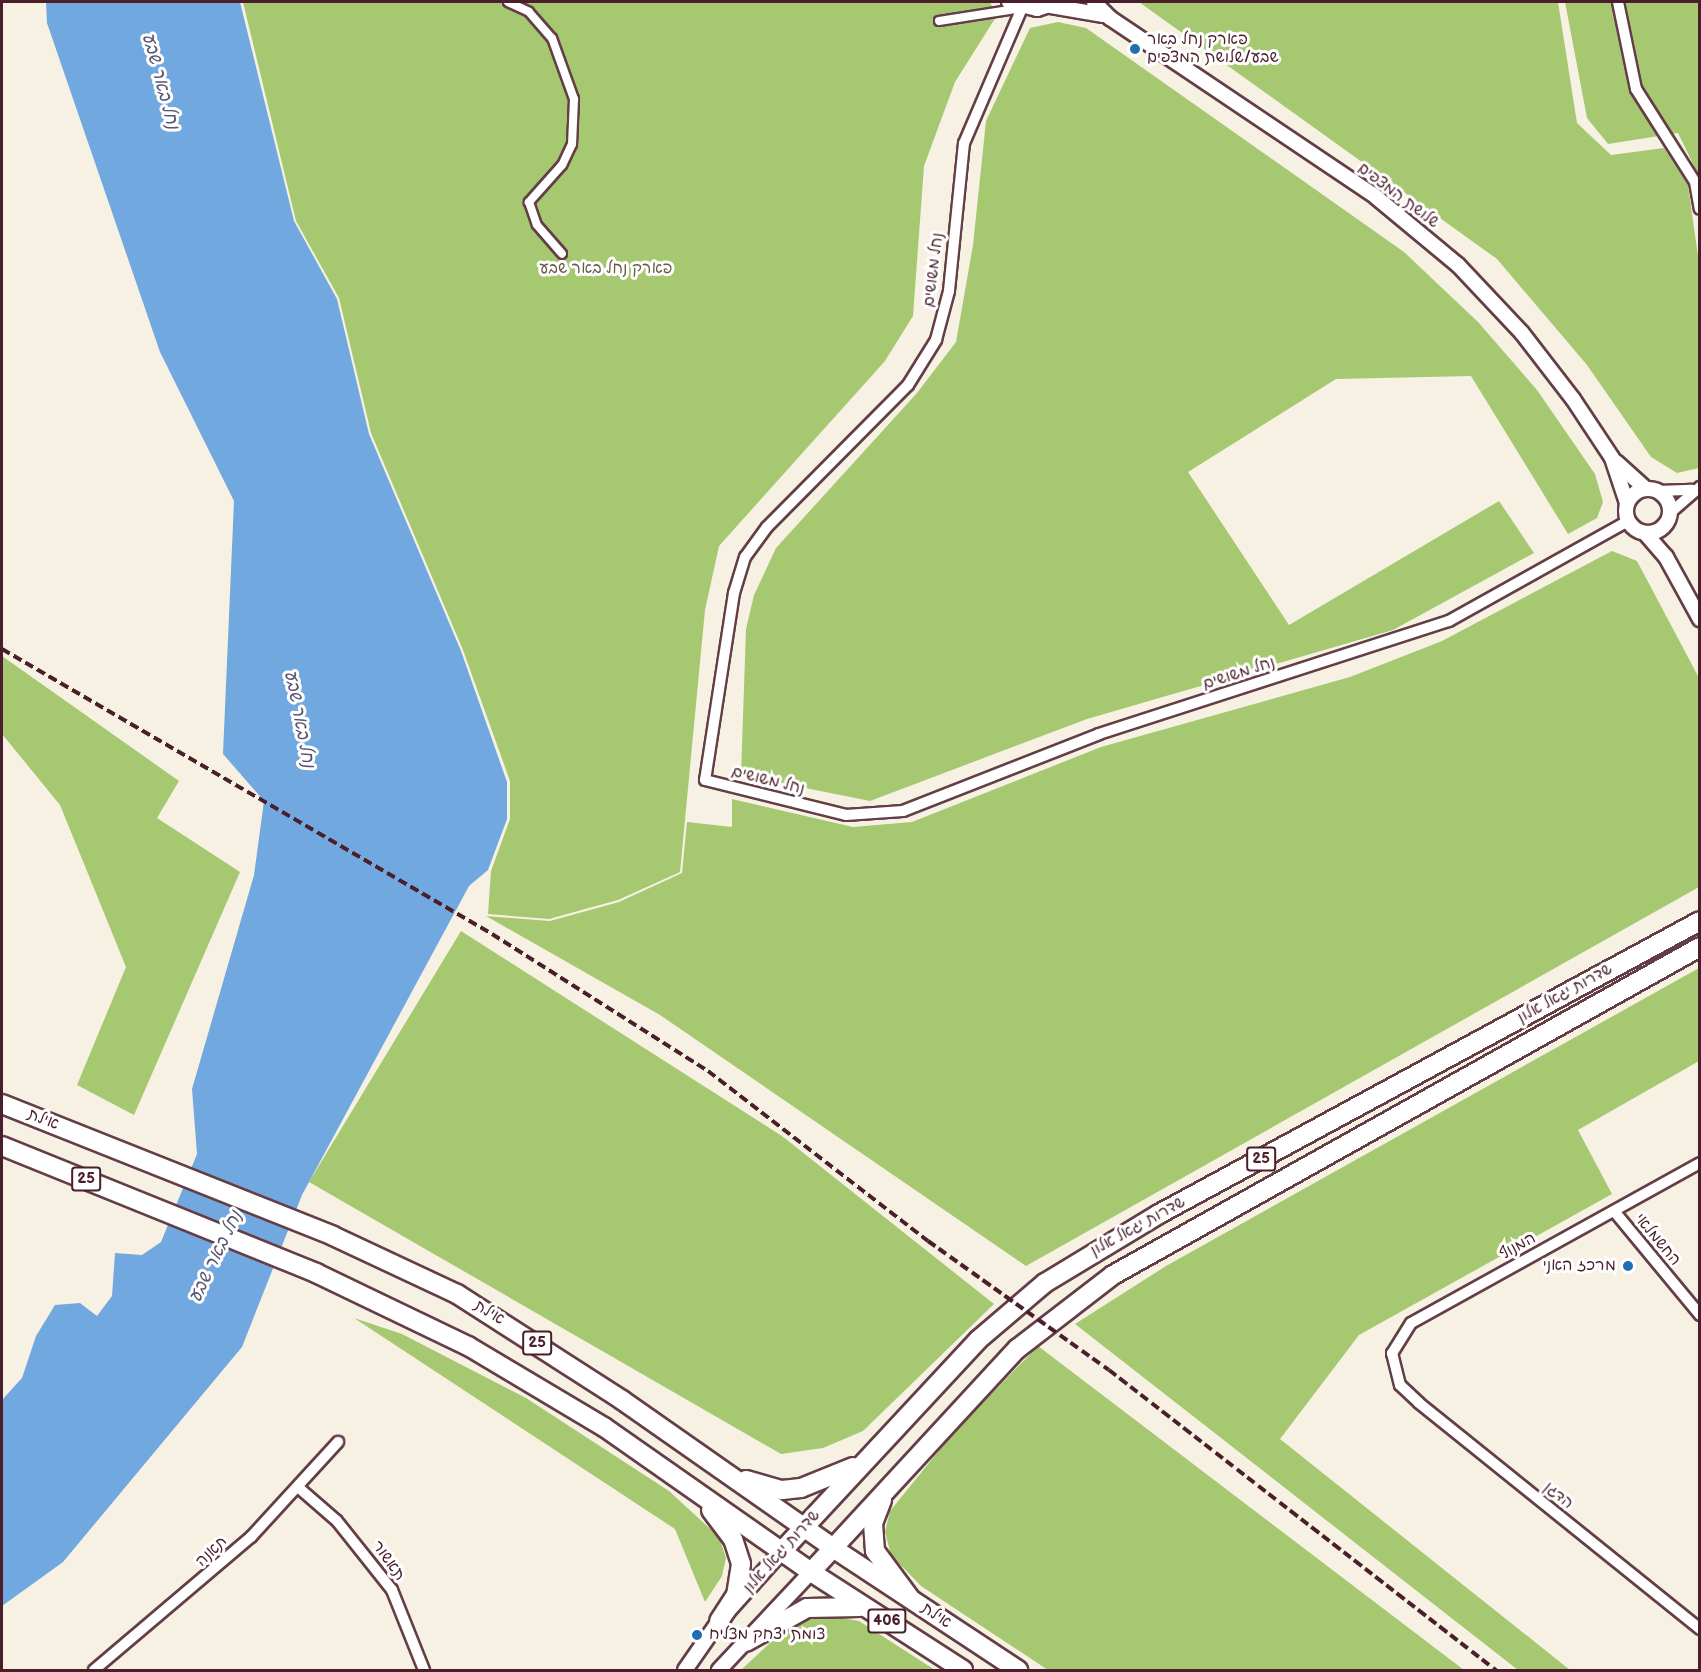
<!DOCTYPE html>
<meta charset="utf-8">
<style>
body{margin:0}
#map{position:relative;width:1701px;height:1672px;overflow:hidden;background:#f7f1e3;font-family:"Balsamiq Sans","Playpen Sans Hebrew",sans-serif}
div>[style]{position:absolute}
.green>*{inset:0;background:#a6c871}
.water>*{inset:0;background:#70a8df}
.roads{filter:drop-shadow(2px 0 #643e47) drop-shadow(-2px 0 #643e47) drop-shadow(0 2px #643e47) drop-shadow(0 -2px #643e47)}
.pedestrian>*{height:8px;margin:-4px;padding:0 4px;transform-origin:4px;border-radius:4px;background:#fff}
.minor>*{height:10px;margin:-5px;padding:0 5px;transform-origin:5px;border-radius:5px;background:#fff}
.tertiary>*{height:14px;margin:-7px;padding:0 7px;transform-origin:7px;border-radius:7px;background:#fff}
.tertiary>.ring{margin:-7px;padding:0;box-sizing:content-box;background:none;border:14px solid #fff;border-radius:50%}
.primary>*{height:18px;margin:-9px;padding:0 9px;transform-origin:9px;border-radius:9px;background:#fff}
.trunk>*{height:18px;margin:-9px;padding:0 9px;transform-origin:9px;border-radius:9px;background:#fff}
.rail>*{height:4px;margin-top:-2px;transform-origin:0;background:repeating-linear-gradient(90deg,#4a1f2b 0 9px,transparent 0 13.5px)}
.dots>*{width:16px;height:16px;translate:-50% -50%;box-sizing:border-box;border:3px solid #fff;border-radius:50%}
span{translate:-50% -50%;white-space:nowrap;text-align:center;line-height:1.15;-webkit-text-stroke:6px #fff;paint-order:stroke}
.shield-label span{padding:2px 4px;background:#fff;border:2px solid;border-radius:4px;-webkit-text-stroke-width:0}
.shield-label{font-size:15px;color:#4a1f2b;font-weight:700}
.poi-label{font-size:16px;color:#4a1f2b}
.left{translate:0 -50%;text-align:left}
.right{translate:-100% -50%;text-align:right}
.street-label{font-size:16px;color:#4a1f2b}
.park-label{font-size:16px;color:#6a5a44}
.water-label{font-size:18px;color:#595673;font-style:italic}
.frame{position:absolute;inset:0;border:3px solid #4a1f2b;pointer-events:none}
</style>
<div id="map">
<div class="green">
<i style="clip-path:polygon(243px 2px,990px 2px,996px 17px,955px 82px,924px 166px,913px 316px,885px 361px,719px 546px,705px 610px,680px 872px,618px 900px,549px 919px,488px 914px,491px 871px,510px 819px,510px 781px,463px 650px,371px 433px,339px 298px,296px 221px)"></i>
<i style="clip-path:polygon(1139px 2px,1558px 2px,1577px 123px,1611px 155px,1664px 148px,1688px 185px,1699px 263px,1699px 468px,1677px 473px,1651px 457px,1587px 365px,1497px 259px)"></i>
<i style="clip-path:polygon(1565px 2px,1699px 2px,1699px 176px,1678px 133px,1608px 144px,1587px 118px)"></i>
<i style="clip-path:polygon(1058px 22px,1086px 28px,1404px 252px,1478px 322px,1537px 390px,1595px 474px,1603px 502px,1597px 518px,1568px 534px,1471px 376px,1336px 379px,1188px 472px,1289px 625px,1499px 501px,1534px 553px,1393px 630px,1087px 719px,870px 801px,741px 775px,746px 629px,754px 595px,776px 548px,917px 393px,956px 342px,973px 245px,986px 121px,1030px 28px)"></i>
<i style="clip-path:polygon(1612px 551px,1637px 561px,1699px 678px,1699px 887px,1026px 1266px,660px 1015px,486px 916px,550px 921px,619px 902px,682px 873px,687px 822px,732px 827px,732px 799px,853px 827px,912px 822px,1101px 747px,1350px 677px,1442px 641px)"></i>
<i style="clip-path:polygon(2px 656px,179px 781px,157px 818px,240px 872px,134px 1115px,77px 1085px,126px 967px,60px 805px,2px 734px)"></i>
<i style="clip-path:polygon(461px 931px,782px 1136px,994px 1304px,863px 1431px,823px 1448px,781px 1454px,309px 1182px)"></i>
<i style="clip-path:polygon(1699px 968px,1699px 1061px,1578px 1130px,1612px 1194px,1359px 1335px,1280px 1439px,1570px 1670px,1518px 1670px,1075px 1324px,1166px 1266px)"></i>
<i style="clip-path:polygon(354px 1318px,402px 1334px,526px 1398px,669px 1491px,719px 1537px,726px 1558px,722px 1576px,705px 1602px,675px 1529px)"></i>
<i style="clip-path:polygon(1038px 1346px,1464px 1670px,1048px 1670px,921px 1586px,891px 1555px,885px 1532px,890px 1511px,954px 1432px)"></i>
<i style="clip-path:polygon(824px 1615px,859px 1621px,935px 1670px,741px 1670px,786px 1628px)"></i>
</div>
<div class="water">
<i style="clip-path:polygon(46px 2px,240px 2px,294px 221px,337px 299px,369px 434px,461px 651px,507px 782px,507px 819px,488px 870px,469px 886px,302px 1195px,242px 1347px,63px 1562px,2px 1606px,2px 1400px,22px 1378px,36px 1336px,55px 1305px,80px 1303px,97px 1316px,112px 1296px,115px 1253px,142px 1255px,161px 1242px,197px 1154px,192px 1089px,254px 875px,264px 801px,223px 754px,234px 501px,160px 352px,47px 23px)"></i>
</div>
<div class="roads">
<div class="pedestrian">
<i style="left:508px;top:2px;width:23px;rotate:25deg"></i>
<i style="left:529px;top:12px;width:35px;rotate:49deg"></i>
<i style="left:552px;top:38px;width:65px;rotate:70.2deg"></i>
<i style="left:574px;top:99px;width:45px;rotate:92.5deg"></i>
<i style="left:572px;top:144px;width:23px;rotate:115deg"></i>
<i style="left:562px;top:165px;width:50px;rotate:131.7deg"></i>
<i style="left:529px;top:202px;width:24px;rotate:71deg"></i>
<i style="left:537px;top:225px;width:38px;rotate:49deg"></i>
<i style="left:939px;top:21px;width:84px;rotate:-8.9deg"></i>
</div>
<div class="minor">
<i style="left:1618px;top:2px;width:89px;rotate:78.3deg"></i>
<i style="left:1636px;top:89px;width:110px;rotate:57.6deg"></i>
<i style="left:1695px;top:182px;width:27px;rotate:80deg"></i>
<i style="left:1022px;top:8px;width:147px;rotate:113.2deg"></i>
<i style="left:964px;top:143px;width:149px;rotate:95.8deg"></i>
<i style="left:949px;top:291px;width:51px;rotate:104.9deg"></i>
<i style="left:936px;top:340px;width:53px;rotate:121.9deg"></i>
<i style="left:908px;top:385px;width:200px;rotate:134.8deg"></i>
<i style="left:767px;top:527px;width:37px;rotate:126deg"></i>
<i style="left:745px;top:557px;width:38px;rotate:107deg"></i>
<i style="left:734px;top:593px;width:189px;rotate:98.8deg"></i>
<i style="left:705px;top:780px;width:145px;rotate:13.9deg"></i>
<i style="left:846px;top:815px;width:57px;rotate:-4deg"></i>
<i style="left:903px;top:811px;width:211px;rotate:-21.4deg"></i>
<i style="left:1099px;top:734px;width:368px;rotate:-17.9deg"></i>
<i style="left:1449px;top:621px;width:205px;rotate:-29.2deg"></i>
<i style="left:1658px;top:491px;width:34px;rotate:-2deg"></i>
<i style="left:1670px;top:513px;width:40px;rotate:-41deg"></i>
<i style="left:1700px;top:1163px;width:330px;rotate:151deg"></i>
<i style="left:1411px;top:1323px;width:36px;rotate:122deg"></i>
<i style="left:1392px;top:1353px;width:33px;rotate:76deg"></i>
<i style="left:1400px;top:1385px;width:26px;rotate:43deg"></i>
<i style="left:1419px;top:1403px;width:361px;rotate:38.8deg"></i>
<i style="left:1614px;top:1211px;width:135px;rotate:50.4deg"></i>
<i style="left:299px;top:1488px;width:50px;rotate:41deg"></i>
<i style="left:337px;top:1521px;width:88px;rotate:51.4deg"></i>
<i style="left:392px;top:1590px;width:86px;rotate:68.2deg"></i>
<i style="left:94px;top:1670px;width:206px;rotate:-40.3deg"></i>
<i style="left:251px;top:1537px;width:129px;rotate:-47.5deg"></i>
</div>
<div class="tertiary">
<i style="left:1009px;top:2px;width:29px;rotate:14deg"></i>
<i style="left:1037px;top:9px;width:22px;rotate:-18deg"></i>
<i style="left:1094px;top:2px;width:23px;rotate:45deg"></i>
<i style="left:1110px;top:18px;width:321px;rotate:33.9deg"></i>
<i style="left:1376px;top:197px;width:107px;rotate:39.7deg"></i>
<i style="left:1458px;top:265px;width:93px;rotate:46.7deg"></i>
<i style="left:1522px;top:333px;width:83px;rotate:52.3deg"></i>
<i style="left:1573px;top:399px;width:71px;rotate:56.5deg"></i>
<i style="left:1612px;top:458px;width:47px;rotate:71.6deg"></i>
<i style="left:1051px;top:6px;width:53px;rotate:9.8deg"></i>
<i style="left:1616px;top:462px;width:40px;rotate:42deg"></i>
<i class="ring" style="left:1626px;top:489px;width:30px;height:30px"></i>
<i style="left:1645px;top:533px;width:32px;rotate:49deg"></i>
<i style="left:1666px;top:557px;width:71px;rotate:61.3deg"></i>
<i style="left:685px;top:1670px;width:60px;rotate:-55.2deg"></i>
<i style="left:719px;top:1621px;width:94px;rotate:-48deg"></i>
<i style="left:719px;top:1670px;width:134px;rotate:-46.8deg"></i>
</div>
<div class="primary">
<i style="left:833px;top:1548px;width:222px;rotate:33.4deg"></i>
<i style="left:811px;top:1572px;width:181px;rotate:32.8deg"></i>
<i style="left:746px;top:1642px;width:70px;rotate:-29.1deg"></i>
<i style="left:807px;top:1608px;width:53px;rotate:-1.1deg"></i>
</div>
<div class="trunk">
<i style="left:2px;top:1104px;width:356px;rotate:21.7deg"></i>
<i style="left:333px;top:1236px;width:137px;rotate:25.1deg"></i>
<i style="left:457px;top:1294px;width:196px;rotate:32.7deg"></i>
<i style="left:622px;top:1400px;width:258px;rotate:35deg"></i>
<i style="left:2px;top:1146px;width:339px;rotate:22deg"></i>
<i style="left:316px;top:1273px;width:169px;rotate:25.7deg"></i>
<i style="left:468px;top:1346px;width:158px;rotate:30.8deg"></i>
<i style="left:604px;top:1427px;width:253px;rotate:35deg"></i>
<i style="left:811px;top:1572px;width:304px;rotate:-47.3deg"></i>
<i style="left:1017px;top:1349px;width:121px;rotate:-37.6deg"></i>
<i style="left:1113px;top:1275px;width:672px;rotate:-29.2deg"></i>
<i style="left:746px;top:1480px;width:37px;rotate:16deg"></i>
<i style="left:782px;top:1490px;width:19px;rotate:-6deg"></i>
<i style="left:801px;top:1488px;width:56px;rotate:-22deg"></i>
<i style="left:882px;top:1500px;width:25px;rotate:111deg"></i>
<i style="left:873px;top:1523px;width:28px;rotate:86deg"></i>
<i style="left:875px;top:1551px;width:59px;rotate:53.3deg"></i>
<i style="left:711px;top:1510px;width:36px;rotate:53deg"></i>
<i style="left:733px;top:1539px;width:26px;rotate:72deg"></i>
<i style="left:741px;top:1564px;width:31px;rotate:99deg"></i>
<i style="left:736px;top:1595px;width:31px;rotate:123deg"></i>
<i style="left:782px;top:1551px;width:288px;rotate:-47.1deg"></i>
<i style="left:978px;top:1340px;width:88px;rotate:-40.4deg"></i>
<i style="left:1045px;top:1283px;width:133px;rotate:-31.2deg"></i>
<i style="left:1159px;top:1214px;width:615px;rotate:-28.44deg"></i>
</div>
</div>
<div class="rail">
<i style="left:2px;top:649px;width:567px;rotate:30.18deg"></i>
<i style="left:492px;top:934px;width:256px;rotate:32.4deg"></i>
<i style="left:708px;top:1071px;width:278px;rotate:37.7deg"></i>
<i style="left:928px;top:1241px;width:222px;rotate:35.5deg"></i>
<i style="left:1109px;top:1370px;width:490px;rotate:37.8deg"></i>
</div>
<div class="dots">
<i style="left:1135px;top:49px;background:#1f6fb2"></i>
<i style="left:1628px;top:1266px;background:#1f6fb2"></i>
<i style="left:697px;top:1635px;background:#1f6fb2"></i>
</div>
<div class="shield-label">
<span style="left:1261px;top:1159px">25</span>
<span style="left:86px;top:1179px">25</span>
<span style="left:537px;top:1343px">25</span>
<span style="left:887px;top:1621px">406</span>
</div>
<div class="poi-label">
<span class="left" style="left:1147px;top:49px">פארק נחל באר<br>שבע/שלושת המצפים</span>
<span class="right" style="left:1616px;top:1266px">מרכז האני</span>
<span class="left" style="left:709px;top:1635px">צומת יצחק מצליח</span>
</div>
<div class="street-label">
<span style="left:1398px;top:196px;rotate:37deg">שלושת המצפים</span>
<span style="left:934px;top:270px;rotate:-83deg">נחל משושים</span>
<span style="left:1239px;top:674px;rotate:-18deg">נחל משושים</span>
<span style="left:768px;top:781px;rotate:14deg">נחל משושים</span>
<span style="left:1565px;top:994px;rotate:-29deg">שדרות יגאל אלון</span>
<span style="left:43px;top:1120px;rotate:21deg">אילת</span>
<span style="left:1138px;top:1227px;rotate:-29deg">שדרות יגאל אלון</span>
<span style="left:1657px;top:1240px;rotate:50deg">החשמלאי</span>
<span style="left:1518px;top:1247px;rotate:-29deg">המנוף</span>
<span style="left:489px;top:1313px;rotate:31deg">אילת</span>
<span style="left:1558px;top:1496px;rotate:39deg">הדגן</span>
<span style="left:212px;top:1552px;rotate:-43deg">תאנה</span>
<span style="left:782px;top:1552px;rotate:-48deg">שדרות יגאל אלון</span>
<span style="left:388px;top:1561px;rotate:54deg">תאשור</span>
<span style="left:936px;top:1616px;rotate:34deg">אילת</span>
</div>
<div class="park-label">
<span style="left:606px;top:269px">פארק נחל באר שבע</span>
</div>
<div class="water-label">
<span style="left:160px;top:81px;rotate:75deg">נחל באר שבע</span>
<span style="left:299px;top:719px;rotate:79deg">נחל באר שבע</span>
<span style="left:216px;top:1257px;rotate:-64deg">נחל באר שבע</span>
</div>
<div class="frame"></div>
</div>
